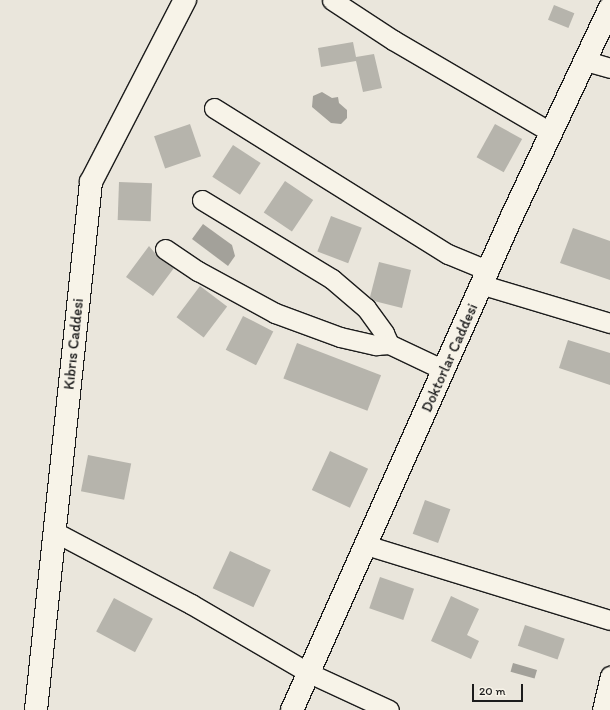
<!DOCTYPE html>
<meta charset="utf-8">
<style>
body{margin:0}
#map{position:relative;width:610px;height:710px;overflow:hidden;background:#eae6dc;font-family:Itim,sans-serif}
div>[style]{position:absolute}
.water>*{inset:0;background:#a3a19a;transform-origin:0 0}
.building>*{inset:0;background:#b6b4ac;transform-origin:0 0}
.roads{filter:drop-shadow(1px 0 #1c1c1c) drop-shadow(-1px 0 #1c1c1c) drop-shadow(0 1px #1c1c1c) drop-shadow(0 -1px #1c1c1c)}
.minor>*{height:19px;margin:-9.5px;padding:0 9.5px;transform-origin:9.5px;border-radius:9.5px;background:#f7f3e8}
.tertiary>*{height:22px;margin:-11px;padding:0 11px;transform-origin:11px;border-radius:11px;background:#f7f3e8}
span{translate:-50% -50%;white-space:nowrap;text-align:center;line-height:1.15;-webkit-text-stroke:3px #f7f3e8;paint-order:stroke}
.street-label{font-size:15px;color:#1c1c1c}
.scale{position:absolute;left:472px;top:684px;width:51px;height:18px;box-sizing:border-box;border:2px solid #1c1c1c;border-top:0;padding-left:5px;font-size:12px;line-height:14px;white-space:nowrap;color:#1c1c1c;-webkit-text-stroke:3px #f7f3e8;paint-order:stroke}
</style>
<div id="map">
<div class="water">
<i style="clip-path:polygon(322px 92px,332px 98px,338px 97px,339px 103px,347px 110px,347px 118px,341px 124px,331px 123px,312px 107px,313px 96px)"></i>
<i style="clip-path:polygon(203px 224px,232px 245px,235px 256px,228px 266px,192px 239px)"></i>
<i style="left:513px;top:663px;width:25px;height:9px;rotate:16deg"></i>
</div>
<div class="building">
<i style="left:554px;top:5px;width:22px;height:16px;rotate:22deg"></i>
<i style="clip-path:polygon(353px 42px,356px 57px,374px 54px,382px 88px,363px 92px,356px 61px,321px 67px,318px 48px)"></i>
<i style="left:190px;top:124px;width:34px;height:38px;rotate:71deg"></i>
<i style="left:495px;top:124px;width:31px;height:38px;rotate:29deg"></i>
<i style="left:233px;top:145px;width:33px;height:38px;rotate:33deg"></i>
<i style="left:285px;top:181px;width:34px;height:38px;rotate:34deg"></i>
<i style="left:119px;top:182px;width:33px;height:38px;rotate:2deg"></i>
<i style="left:331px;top:216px;width:33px;height:38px;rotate:21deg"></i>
<i style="clip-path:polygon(573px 228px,610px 241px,610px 280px,560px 263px)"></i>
<i style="clip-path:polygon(149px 246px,159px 258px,174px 268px,153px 296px,126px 277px)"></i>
<i style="clip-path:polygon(379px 262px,411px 270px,402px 308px,374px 301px,370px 297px)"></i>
<i style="left:200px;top:286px;width:34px;height:39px;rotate:37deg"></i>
<i style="left:243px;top:316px;width:34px;height:38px;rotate:27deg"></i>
<i style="clip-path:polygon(568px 340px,610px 353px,610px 385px,559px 368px)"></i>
<i style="left:297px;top:343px;width:90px;height:38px;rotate:21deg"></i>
<i style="left:330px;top:451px;width:42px;height:43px;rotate:25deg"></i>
<i style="left:88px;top:455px;width:44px;height:37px;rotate:11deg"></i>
<i style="left:425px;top:500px;width:27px;height:36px;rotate:20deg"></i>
<i style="left:230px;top:551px;width:45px;height:41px;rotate:25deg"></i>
<i style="left:380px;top:577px;width:36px;height:33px;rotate:19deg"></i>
<i style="clip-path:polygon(451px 596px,479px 609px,467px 635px,479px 641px,471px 659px,431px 641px)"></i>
<i style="left:114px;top:598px;width:44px;height:38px;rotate:28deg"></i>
<i style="left:525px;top:625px;width:42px;height:22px;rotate:19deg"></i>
</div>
<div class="roads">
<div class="minor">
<i style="left:332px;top:0;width:73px;rotate:33.3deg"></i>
<i style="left:393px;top:40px;width:184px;rotate:30.3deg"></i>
<i style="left:586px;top:61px;width:25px;rotate:16deg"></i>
<i style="left:214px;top:108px;width:276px;rotate:32deg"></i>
<i style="left:448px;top:254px;width:44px;rotate:22.5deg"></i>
<i style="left:202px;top:200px;width:152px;rotate:31.3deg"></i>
<i style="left:332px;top:279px;width:45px;rotate:40.5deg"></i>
<i style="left:366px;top:308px;width:31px;rotate:54deg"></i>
<i style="left:384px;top:333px;width:12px;rotate:66deg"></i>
<i style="left:165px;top:249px;width:40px;rotate:34deg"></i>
<i style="left:198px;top:271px;width:88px;rotate:28.6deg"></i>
<i style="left:275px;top:313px;width:69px;rotate:20.3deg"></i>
<i style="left:340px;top:337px;width:37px;rotate:13deg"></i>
<i style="left:376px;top:345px;width:13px;rotate:-4deg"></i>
<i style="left:389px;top:344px;width:61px;rotate:25.3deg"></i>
<i style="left:483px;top:285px;width:133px;rotate:16.7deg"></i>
<i style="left:55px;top:532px;width:154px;rotate:27.9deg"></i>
<i style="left:191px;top:604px;width:137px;rotate:30.3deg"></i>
<i style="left:309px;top:673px;width:88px;rotate:24.8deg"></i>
<i style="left:366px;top:545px;width:255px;rotate:17.1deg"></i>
<i style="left:602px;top:710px;width:35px;rotate:-77deg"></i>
</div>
<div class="tertiary">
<i style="left:36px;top:710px;width:531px;rotate:-84.05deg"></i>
<i style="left:91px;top:182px;width:205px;rotate:-62.7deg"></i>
<i style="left:292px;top:710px;width:541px;rotate:-65.99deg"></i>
<i style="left:512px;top:216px;width:230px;rotate:-64.8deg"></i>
</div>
</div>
<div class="street-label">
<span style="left:74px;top:344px;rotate:-84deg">Kıbrıs Caddesi</span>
<span style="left:450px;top:358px;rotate:-66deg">Doktorlar Caddesi</span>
</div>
<div class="scale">20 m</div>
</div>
